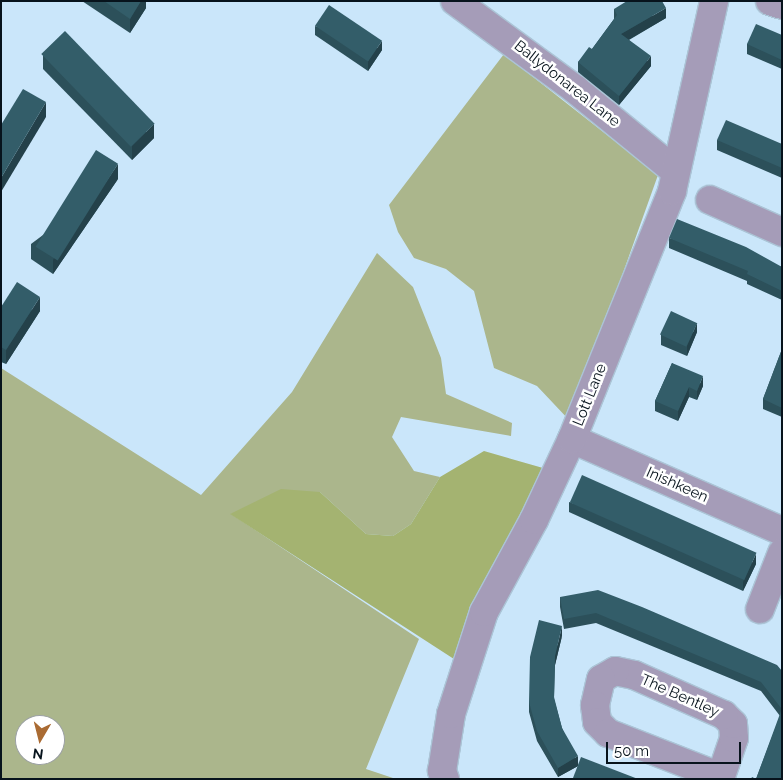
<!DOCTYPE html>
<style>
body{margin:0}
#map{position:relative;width:783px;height:780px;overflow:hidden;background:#cae6fa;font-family:Raleway,sans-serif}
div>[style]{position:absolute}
.green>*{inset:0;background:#abb68c}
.forest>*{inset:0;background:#a4b371}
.roads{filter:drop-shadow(1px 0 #abc4d6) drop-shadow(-1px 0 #abc4d6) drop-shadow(0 1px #abc4d6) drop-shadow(0 -1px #abc4d6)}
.minor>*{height:28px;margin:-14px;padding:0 14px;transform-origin:14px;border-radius:14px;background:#a59cb8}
.wall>*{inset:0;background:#2c505a}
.shaded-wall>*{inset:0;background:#24414a}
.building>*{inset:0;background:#335d69;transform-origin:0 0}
span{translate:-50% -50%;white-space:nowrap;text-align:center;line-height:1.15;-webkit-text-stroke:5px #fff;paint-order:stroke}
.street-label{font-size:15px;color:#07131c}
.frame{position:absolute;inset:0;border:2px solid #07131c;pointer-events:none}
.north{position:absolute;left:15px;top:715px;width:50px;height:50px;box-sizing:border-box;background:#fff;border:1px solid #9ca1a4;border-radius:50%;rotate:188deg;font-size:14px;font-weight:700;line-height:20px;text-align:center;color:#07131c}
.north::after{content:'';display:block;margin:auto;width:18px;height:22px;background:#aa6b33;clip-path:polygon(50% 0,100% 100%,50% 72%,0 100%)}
.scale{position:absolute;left:606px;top:742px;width:135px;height:22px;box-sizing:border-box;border:2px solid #07131c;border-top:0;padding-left:6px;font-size:15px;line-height:18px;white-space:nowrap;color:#07131c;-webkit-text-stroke:4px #fff;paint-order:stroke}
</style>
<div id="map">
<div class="green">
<i style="clip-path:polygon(504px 54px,658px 175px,570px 421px,537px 386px,494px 368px,474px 291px,446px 269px,414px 258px,398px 232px,389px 205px)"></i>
<i style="clip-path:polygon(evenodd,377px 253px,413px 287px,441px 358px,446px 394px,512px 423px,511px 436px,401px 417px,392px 437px,414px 471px,440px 477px,411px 524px,393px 536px,366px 534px,320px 492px,231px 514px,419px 639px,366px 769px,396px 779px,1px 779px,1px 368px,201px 495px,292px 392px,377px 253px,25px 725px,55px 725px,55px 755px,25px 755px,25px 725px)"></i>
</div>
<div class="forest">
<i style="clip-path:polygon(484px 451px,543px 468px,457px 661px,230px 514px,281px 489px,320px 492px,366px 534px,393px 536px,411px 524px,440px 477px)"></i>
</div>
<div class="roads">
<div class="minor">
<i style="left:455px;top:1px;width:150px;rotate:36.3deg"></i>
<i style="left:576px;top:90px;width:128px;rotate:39.3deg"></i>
<i style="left:770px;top:1px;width:13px;rotate:18deg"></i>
<i style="left:710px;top:200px;width:79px;rotate:24deg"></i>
<i style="left:572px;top:439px;width:229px;rotate:23.7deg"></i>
<i style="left:760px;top:609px;width:60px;rotate:-68.6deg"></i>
<i style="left:445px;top:779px;width:9px;rotate:-111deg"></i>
<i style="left:442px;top:771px;width:58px;rotate:-81deg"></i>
<i style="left:451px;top:714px;width:107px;rotate:-72.1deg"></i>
<i style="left:484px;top:612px;width:105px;rotate:-61.5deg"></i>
<i style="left:534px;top:520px;width:89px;rotate:-64.9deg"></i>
<i style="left:572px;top:439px;width:267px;rotate:-68deg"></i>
<i style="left:672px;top:191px;width:195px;rotate:-77.5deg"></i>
<i style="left:720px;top:779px;width:43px;rotate:-71.1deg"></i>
<i style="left:734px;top:738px;width:14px;rotate:-94deg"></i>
<i style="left:733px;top:724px;width:13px;rotate:-135deg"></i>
<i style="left:724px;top:715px;width:98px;rotate:-156deg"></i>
<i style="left:634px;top:675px;width:19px;rotate:-168deg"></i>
<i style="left:615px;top:671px;width:16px;rotate:150deg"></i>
<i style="left:601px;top:679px;width:27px;rotate:103deg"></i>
<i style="left:595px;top:705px;width:17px;rotate:83deg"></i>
<i style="left:597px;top:722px;width:16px;rotate:45deg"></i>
<i style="left:608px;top:733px;width:121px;rotate:21.3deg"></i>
</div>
</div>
<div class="wall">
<i style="clip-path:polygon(82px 1px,146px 1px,146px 8px,130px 33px)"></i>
<i style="clip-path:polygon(614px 9px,666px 18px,629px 40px,651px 66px,619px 105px,578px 72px,578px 62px,592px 49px,614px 19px)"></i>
<i style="clip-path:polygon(315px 26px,382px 50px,368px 71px,315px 35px)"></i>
<i style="clip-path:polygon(782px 35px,782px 69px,747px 54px,747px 44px)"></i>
<i style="clip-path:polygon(43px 55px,154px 138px,132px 160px,43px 69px)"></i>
<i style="clip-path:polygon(717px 140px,782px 144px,782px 178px,717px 150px)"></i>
<i style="clip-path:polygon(118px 179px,53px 274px,31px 259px,31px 244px)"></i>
<i style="clip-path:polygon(669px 238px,782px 267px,782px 300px,747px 284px,747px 281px,669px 248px)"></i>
<i style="clip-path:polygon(1px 307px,40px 311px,6px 364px,1px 362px)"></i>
<i style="clip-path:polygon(697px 332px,687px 356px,661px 345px,661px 335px)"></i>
<i style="clip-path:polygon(782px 349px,782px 417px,763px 409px,763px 399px)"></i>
<i style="clip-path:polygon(672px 363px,703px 386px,697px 400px,689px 397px,678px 421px,655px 411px,655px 401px)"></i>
<i style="clip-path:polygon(569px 502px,756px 564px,743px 591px,569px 512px)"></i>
<i style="clip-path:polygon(560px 597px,782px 671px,782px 779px,756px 779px,780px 716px,761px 691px,596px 623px,564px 629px,560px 607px)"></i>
<i style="clip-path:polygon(562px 636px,555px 665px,554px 699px,562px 728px,578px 766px,558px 777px,537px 741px,529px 712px,529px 702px)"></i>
</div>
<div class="shaded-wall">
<i style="clip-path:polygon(141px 1px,146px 1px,146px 8px,130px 33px,130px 19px)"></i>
<i style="clip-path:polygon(666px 8px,666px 18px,621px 44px,621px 34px)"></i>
<i style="clip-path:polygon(382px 41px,382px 50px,368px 71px,368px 61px)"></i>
<i style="clip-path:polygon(651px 56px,651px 66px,619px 105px,619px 96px)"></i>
<i style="clip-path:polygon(46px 102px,46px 117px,1px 192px,1px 178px)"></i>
<i style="clip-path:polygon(154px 124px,154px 138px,132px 160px,132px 146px)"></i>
<i style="clip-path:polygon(118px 164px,118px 179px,53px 274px,53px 260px)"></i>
<i style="clip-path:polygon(40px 297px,40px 311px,6px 364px,6px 350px)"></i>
<i style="clip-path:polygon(697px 323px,697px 332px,687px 356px,687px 346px)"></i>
<i style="clip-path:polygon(703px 376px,703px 386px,697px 400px,697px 391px)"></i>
<i style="clip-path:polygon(689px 387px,689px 397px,678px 421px,678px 411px)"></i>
<i style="clip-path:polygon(756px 554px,756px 564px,743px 591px,743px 582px)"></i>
<i style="clip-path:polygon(562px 626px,562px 636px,555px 665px,555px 656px)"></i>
<i style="clip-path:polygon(578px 756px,578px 766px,558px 777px,558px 768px)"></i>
</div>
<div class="building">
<i style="clip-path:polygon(104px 1px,141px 1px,130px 19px)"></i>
<i style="clip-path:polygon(627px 1px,662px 1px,666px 8px,621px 34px,651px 56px,619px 96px,578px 62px,589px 47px,592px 49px,617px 15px,614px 9px)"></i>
<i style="left:329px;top:5px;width:64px;height:25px;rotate:34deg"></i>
<i style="clip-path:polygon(756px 24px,782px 35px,782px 60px,747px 44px)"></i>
<i style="left:65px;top:31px;width:129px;height:33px;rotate:46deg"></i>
<i style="clip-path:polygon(23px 89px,46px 102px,1px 178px,1px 125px)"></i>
<i style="clip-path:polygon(726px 120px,782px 144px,782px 168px,717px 140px)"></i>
<i style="left:96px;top:150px;width:26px;height:114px;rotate:32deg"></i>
<i style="clip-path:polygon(677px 219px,746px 247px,782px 267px,782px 291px,747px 274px,748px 271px,669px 238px)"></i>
<i style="clip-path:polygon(17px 282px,40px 297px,6px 350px,1px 347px,1px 307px)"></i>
<i style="left:671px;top:311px;width:29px;height:26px;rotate:25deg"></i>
<i style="clip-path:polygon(782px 349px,782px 408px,763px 399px)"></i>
<i style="clip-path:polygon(672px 363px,703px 376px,697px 391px,689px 387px,678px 411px,655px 401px)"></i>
<i style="left:582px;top:475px;width:191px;height:30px;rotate:24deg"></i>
<i style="clip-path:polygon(598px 590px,642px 607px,777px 665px,782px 671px,782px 707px,781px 708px,761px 682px,596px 613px,564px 619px,560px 597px)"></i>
<i style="clip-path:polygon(539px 620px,562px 626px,555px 656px,554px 697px,562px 728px,578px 756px,558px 768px,537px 731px,529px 702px,530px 657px)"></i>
<i style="clip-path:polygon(781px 711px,782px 712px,782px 779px,751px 779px,752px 777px,756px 779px)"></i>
<i style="clip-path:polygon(581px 757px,638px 779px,573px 778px)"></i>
</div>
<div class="street-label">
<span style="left:567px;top:84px;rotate:38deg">Ballydonarea Lane</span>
<span style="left:590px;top:395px;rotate:-68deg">Lott Lane</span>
<span style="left:677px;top:485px;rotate:24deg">Inishkeen</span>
<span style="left:680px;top:696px;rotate:24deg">The Bentley</span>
</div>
<div class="frame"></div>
<div class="north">N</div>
<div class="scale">50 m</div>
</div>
